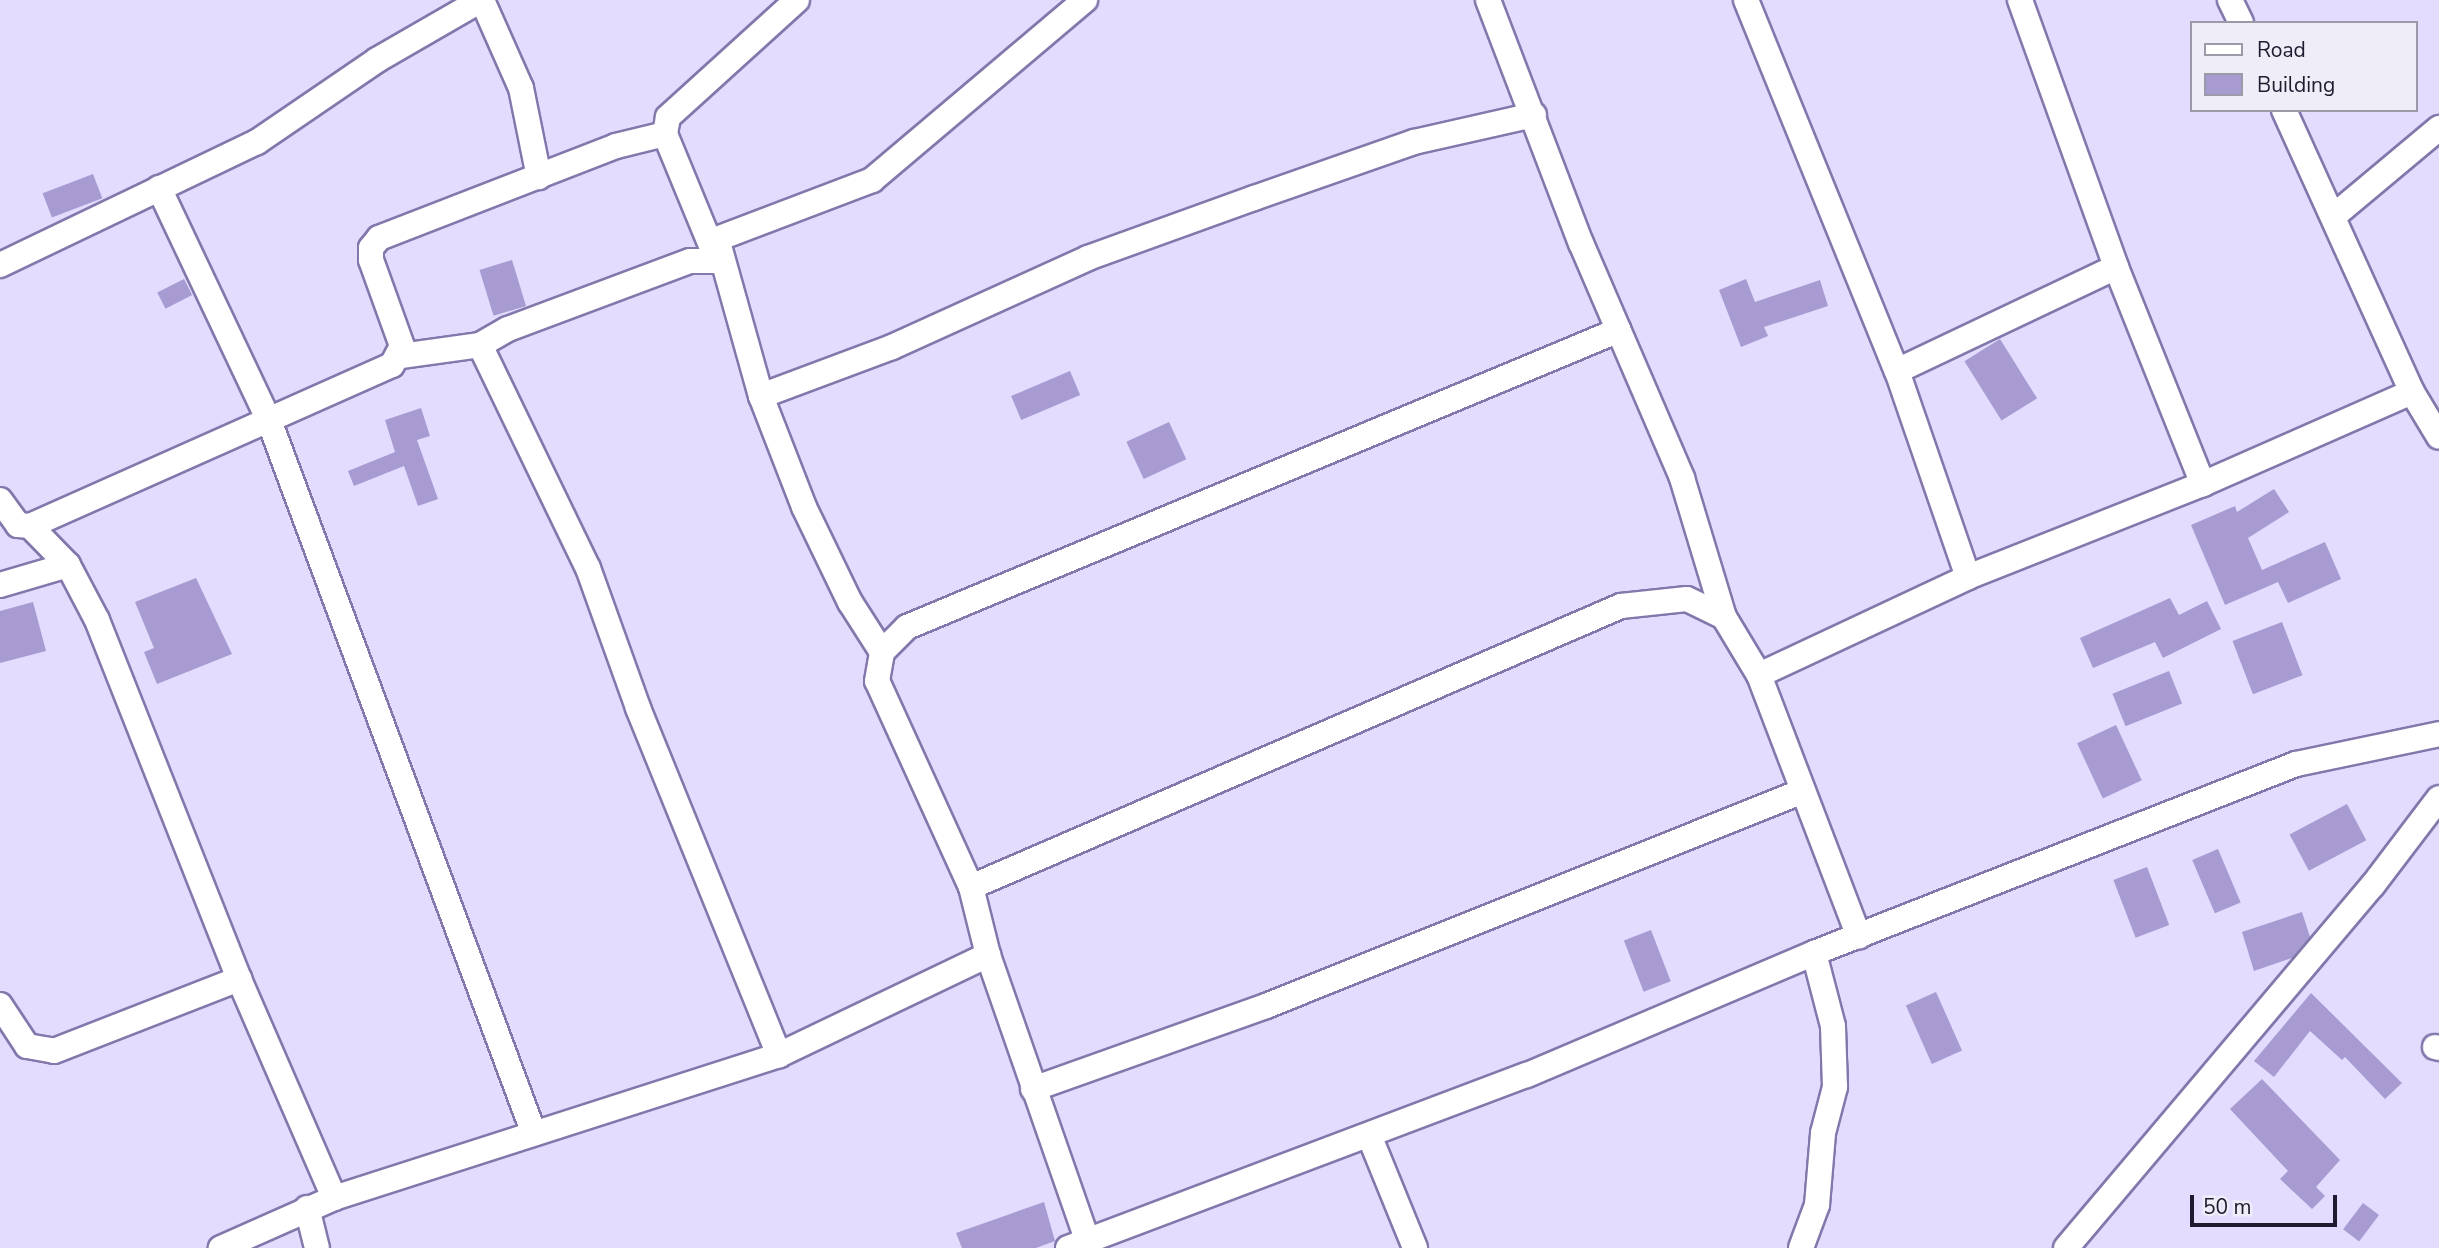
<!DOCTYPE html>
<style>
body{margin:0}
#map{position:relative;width:2439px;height:1248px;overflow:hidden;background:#e3dcff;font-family:"Nunito Sans",sans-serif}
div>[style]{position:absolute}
.building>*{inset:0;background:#a79bd1;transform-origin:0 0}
.roads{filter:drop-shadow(2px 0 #8377ab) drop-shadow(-2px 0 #8377ab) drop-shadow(0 2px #8377ab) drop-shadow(0 -2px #8377ab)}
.minor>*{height:24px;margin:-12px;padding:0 12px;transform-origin:12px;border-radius:12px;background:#fff}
span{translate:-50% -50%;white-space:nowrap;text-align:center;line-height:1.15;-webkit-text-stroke:5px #efedf8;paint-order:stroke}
.legend{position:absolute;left:2190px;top:21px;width:228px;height:91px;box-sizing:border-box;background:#efedf8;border:2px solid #9c99a8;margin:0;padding:9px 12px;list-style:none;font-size:21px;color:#1f1a2f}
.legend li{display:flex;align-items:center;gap:14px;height:35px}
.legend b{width:35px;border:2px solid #9c99a8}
.scale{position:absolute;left:2190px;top:1195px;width:147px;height:32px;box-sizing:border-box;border:4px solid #1f1a2f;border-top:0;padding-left:9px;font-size:21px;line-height:24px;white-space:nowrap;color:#1f1a2f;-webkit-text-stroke:5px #efedf8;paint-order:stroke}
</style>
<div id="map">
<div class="building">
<i style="left:93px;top:174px;width:26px;height:54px;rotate:69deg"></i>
<i style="left:512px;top:260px;width:48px;height:34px;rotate:73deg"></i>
<i style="left:184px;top:279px;width:18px;height:30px;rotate:63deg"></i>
<i style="clip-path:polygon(1746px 279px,1755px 302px,1820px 280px,1828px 306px,1764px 327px,1768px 336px,1741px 347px,1719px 290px)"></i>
<i style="left:2000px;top:339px;width:70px;height:42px;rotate:58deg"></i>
<i style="left:1070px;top:371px;width:26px;height:64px;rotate:67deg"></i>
<i style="clip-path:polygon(421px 408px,430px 436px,417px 440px,438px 499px,418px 506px,404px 466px,354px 486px,348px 471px,395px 452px,385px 420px)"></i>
<i style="left:1169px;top:422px;width:41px;height:47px;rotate:65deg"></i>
<i style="clip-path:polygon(2274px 489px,2289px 512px,2248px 538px,2262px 570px,2325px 542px,2341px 579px,2288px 603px,2278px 582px,2225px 605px,2191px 525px,2235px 506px,2237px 512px)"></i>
<i style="clip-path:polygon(196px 578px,232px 654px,157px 684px,144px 652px,154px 648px,135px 602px)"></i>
<i style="clip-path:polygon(2170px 598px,2179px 615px,2207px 601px,2221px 629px,2163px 658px,2155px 642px,2093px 668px,2080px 638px)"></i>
<i style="clip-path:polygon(33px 602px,46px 651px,0 663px,0 611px)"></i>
<i style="left:2282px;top:622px;width:57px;height:53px;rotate:69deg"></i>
<i style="left:2169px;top:671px;width:35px;height:61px;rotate:68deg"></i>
<i style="left:2116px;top:725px;width:61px;height:43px;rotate:65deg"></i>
<i style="left:2347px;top:804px;width:41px;height:65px;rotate:62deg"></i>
<i style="left:2218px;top:849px;width:58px;height:28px;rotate:67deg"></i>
<i style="left:2147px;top:867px;width:62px;height:36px;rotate:69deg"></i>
<i style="clip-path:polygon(2302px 912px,2310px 937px,2292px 958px,2254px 971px,2242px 932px)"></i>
<i style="left:1651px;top:930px;width:55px;height:29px;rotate:69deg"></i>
<i style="left:1936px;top:992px;width:64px;height:33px;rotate:66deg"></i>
<i style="clip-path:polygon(2311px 993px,2402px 1083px,2385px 1099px,2345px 1057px,2342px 1060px,2310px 1031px,2274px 1077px,2254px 1061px)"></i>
<i style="clip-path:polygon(2262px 1079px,2340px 1160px,2316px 1187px,2325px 1196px,2312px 1209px,2280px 1179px,2288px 1171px,2230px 1109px)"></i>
<i style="clip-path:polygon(1044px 1202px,1055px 1241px,1036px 1248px,962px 1248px,956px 1233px)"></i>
<i style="left:2363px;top:1203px;width:20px;height:33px;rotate:37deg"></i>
</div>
<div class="roads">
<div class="minor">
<i style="left:482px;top:0;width:96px;rotate:66.1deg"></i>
<i style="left:521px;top:88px;width:91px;rotate:78.6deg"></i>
<i style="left:1488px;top:0;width:260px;rotate:69.1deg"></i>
<i style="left:1581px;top:243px;width:256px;rotate:66.7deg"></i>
<i style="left:1682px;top:478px;width:145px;rotate:73.2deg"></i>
<i style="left:1746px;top:0;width:401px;rotate:67.9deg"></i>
<i style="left:1897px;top:371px;width:218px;rotate:71deg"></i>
<i style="left:2020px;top:0;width:284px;rotate:70.2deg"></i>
<i style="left:2230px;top:0;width:25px;rotate:64deg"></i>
<i style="left:2284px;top:110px;width:310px;rotate:65.6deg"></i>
<i style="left:2412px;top:392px;width:52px;rotate:59deg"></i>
<i style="left:665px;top:134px;width:134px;rotate:67.6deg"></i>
<i style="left:159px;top:188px;width:260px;rotate:64.7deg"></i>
<i style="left:270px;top:423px;width:758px;rotate:69.63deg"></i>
<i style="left:2335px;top:215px;width:136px;rotate:-39.9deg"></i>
<i style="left:718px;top:242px;width:160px;rotate:74.4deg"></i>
<i style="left:761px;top:396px;width:119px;rotate:68.8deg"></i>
<i style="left:804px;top:507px;width:106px;rotate:64.2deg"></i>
<i style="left:850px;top:602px;width:59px;rotate:57.4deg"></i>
<i style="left:0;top:265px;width:285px;rotate:-25.6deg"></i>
<i style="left:257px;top:142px;width:145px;rotate:-34.3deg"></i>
<i style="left:377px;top:60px;width:120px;rotate:-30deg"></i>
<i style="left:480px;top:345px;width:248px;rotate:64.2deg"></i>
<i style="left:588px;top:568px;width:149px;rotate:70.3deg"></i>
<i style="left:638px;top:708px;width:375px;rotate:67.9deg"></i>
<i style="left:401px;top:356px;width:80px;rotate:-7.9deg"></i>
<i style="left:480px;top:345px;width:32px;rotate:-30deg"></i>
<i style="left:508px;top:329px;width:194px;rotate:-20.5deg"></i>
<i style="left:690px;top:261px;width:27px"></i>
<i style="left:717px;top:261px;width:22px;rotate:-90deg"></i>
<i style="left:717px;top:239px;width:166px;rotate:-20.8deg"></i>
<i style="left:872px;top:180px;width:279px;rotate:-40.2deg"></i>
<i style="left:1897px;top:371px;width:242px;rotate:-25.4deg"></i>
<i style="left:2116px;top:267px;width:234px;rotate:68.2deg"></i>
<i style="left:761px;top:396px;width:140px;rotate:-20.5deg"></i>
<i style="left:892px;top:347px;width:215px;rotate:-24.4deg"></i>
<i style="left:1088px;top:258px;width:177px;rotate:-19.9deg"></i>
<i style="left:1254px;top:198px;width:170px;rotate:-19.3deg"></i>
<i style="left:1414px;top:142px;width:123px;rotate:-12.7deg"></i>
<i style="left:0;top:500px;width:31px;rotate:54deg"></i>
<i style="left:18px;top:525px;width:12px;rotate:5deg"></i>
<i style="left:30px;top:526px;width:54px;rotate:45.7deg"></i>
<i style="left:68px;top:565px;width:62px;rotate:62.2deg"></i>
<i style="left:97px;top:620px;width:386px;rotate:68.4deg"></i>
<i style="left:30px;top:526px;width:396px;rotate:-24deg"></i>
<i style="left:392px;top:365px;width:21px;rotate:-62deg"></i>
<i style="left:402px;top:346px;width:91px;rotate:-109.8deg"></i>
<i style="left:371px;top:260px;width:12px;rotate:-90deg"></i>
<i style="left:371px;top:248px;width:13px;rotate:-51deg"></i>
<i style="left:379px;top:238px;width:254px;rotate:-21.2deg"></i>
<i style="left:616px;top:146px;width:50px;rotate:-13.8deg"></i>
<i style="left:665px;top:134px;width:17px;rotate:-80deg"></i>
<i style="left:668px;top:117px;width:174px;rotate:-42.2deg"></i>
<i style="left:0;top:585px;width:71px;rotate:-16.4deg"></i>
<i style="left:1759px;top:675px;width:280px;rotate:69.1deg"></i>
<i style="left:971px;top:887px;width:708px;rotate:-23.38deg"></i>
<i style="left:1621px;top:606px;width:66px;rotate:-6.1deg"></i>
<i style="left:1687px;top:599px;width:41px;rotate:25.9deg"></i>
<i style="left:1724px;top:617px;width:68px;rotate:58.9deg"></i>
<i style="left:1759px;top:675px;width:231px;rotate:-25.1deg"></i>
<i style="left:1968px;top:577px;width:253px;rotate:-21.6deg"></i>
<i style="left:2203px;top:484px;width:228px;rotate:-23.8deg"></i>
<i style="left:0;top:1005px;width:49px;rotate:56.6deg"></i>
<i style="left:27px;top:1046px;width:27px;rotate:10deg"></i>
<i style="left:54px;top:1051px;width:199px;rotate:-21.3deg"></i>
<i style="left:239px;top:979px;width:239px;rotate:66.5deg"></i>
<i style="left:334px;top:1198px;width:124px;rotate:156.1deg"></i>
<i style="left:2435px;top:1047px;width:4px;rotate:14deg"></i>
<i style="left:1033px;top:1089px;width:247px;rotate:-19.6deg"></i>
<i style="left:1266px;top:1006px;width:578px;rotate:-21.82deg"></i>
<i style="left:1369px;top:1135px;width:122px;rotate:67.8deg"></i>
<i style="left:334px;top:1198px;width:467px;rotate:-17.8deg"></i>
<i style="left:779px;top:1055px;width:232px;rotate:-25.6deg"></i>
<i style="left:307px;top:1208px;width:41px;rotate:76deg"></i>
<i style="left:1068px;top:1248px;width:491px;rotate:-20.7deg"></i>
<i style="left:1527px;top:1075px;width:312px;rotate:-23deg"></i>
<i style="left:1814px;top:953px;width:518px;rotate:-21.41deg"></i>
<i style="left:2296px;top:764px;width:146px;rotate:-11.8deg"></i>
<i style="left:1090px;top:1248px;width:310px;rotate:-109.2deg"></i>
<i style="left:988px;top:955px;width:70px;rotate:-104deg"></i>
<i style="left:971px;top:887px;width:226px;rotate:-114.5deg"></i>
<i style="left:877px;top:681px;width:29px;rotate:-80deg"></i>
<i style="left:882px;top:652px;width:35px;rotate:-45deg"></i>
<i style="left:907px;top:627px;width:771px;rotate:-22.64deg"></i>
<i style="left:1801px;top:1248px;width:46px;rotate:-69.6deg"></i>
<i style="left:1817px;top:1205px;width:72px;rotate:-85.2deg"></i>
<i style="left:1823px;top:1133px;width:48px;rotate:-75.4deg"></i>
<i style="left:1835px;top:1087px;width:61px;rotate:-91.9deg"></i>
<i style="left:1833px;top:1026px;width:75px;rotate:-104.6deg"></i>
<i style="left:2066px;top:1248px;width:475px;rotate:-49.8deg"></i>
<i style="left:2373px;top:885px;width:109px;rotate:-52.8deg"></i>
</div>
</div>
<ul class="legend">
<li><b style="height:9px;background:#fff"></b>Road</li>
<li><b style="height:19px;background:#a79bd1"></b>Building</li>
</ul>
<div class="scale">50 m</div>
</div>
